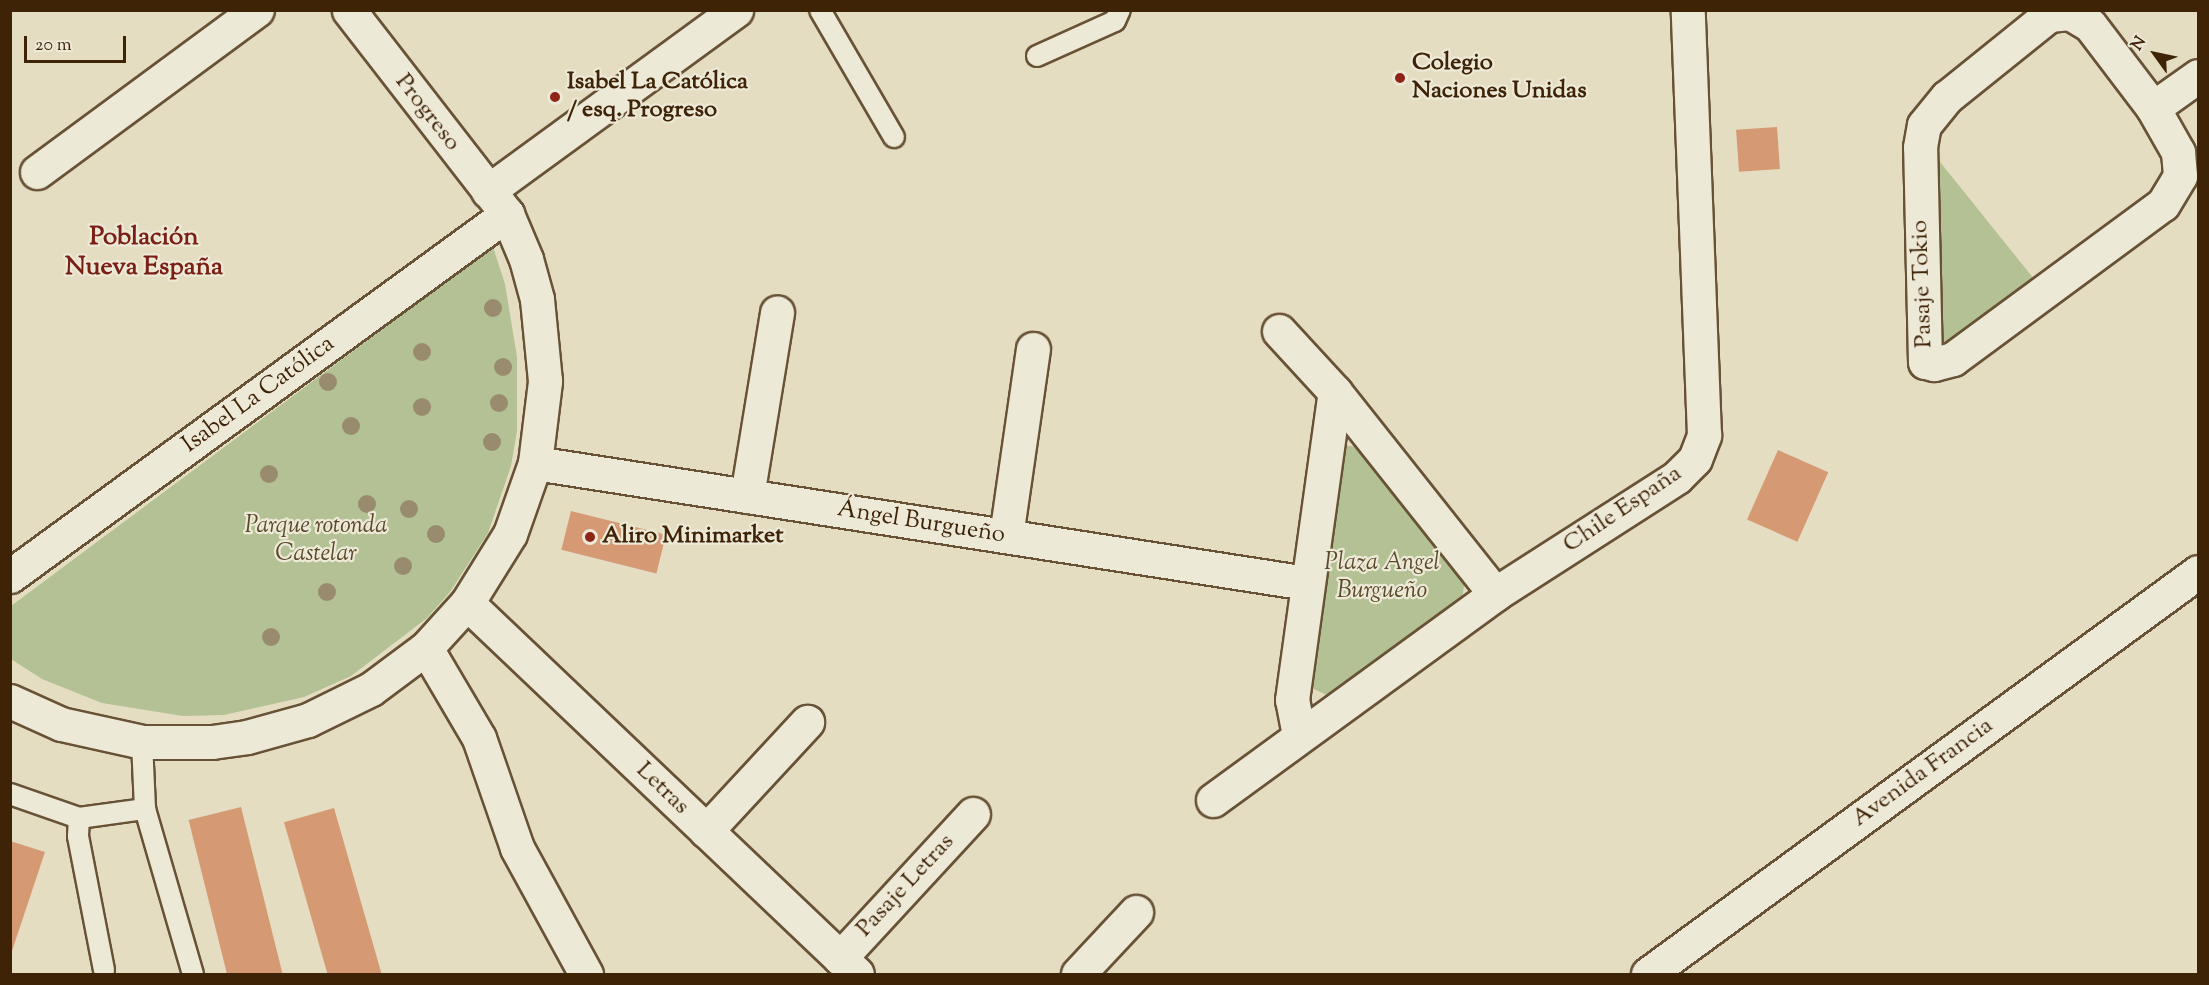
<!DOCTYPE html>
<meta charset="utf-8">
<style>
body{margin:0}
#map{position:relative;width:2209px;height:985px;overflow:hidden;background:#e4ddc2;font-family:"Sorts Mill Goudy",serif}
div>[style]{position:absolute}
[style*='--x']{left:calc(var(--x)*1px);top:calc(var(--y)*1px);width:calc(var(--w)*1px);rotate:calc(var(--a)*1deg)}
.green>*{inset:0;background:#b3c194}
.building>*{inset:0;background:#d59a74;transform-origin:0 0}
.roads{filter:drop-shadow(2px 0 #685235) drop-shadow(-2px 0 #685235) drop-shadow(0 2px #685235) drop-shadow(0 -2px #685235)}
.service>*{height:20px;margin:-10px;padding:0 10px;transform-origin:10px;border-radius:10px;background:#ede9d7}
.minor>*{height:33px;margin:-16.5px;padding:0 16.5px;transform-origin:16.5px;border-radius:16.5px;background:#ede9d7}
.trees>*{width:18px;height:18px;margin:-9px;border-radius:50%;background:#998c6e}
.dots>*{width:16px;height:16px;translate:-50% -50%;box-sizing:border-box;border:3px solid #ede9d7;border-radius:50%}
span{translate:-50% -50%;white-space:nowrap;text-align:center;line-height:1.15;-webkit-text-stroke:4.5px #ede9d7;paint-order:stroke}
.poi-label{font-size:24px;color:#3e2306;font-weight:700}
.left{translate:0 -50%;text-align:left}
.street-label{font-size:24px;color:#3e2306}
.park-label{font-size:24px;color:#5b4a2a;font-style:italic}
.neighbourhood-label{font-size:26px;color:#7a1f14;font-weight:700}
.frame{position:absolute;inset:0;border:12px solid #3e2306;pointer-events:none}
.north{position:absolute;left:2125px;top:24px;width:60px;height:60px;-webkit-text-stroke:4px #ede9d7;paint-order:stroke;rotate:303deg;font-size:16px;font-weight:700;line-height:24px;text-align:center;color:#3e2306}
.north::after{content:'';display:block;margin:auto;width:21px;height:27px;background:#3e2306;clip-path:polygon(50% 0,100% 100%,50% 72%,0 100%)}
.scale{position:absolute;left:24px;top:36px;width:102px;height:27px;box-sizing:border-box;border:3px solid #3e2306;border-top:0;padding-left:8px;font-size:18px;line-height:21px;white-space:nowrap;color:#3e2306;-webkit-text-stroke:4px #ede9d7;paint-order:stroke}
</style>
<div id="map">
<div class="green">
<div style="clip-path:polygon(1936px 157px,2034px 279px,1942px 344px)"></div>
<div style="clip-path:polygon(493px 247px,505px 284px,517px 357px,517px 431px,511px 466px,488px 533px,450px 592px,427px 618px,351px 676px,304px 697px,224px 715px,183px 716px,102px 703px,42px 679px,11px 659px,11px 606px)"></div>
<div style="clip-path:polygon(1335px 444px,1365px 448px,1465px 581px,1462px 598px,1331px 697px,1301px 683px)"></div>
</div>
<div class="building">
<div style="left:1777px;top:127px;width:42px;height:41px;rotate:86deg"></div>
<div style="left:1778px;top:450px;width:55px;height:76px;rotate:24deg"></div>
<div style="left:571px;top:511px;width:98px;height:40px;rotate:14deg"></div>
<div style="left:241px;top:807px;width:172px;height:54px;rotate:76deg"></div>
<div style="left:334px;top:808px;width:173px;height:52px;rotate:74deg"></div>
<div style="clip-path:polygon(10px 841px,45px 852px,11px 954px,10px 954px)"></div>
</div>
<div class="roads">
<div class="service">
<div style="--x:820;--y:10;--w:147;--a:59.8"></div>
<div style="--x:1037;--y:56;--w:85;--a:-24.2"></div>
<div style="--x:1115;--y:21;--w:12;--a:-66"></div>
<div style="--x:142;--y:742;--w:67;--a:87.4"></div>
<div style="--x:145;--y:809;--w:172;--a:73.8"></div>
<div style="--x:10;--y:794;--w:73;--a:19.2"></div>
<div style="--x:104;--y:970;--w:136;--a:-101"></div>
<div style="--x:78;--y:836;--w:18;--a:-87"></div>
<div style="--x:79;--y:818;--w:67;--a:-7.8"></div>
</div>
<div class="minor">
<div style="--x:2070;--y:13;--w:23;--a:31"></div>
<div style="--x:2090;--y:25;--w:104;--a:52.8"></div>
<div style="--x:2153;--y:108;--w:51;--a:60.4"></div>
<div style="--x:2178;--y:152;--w:24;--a:85"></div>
<div style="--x:2180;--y:176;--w:33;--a:121"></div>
<div style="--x:2163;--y:204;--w:261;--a:143.6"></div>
<div style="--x:1953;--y:359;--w:20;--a:165"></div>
<div style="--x:1934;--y:364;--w:9;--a:-167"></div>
<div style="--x:1925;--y:362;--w:215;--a:-91.3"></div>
<div style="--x:1920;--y:147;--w:22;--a:-80"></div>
<div style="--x:1924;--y:125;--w:36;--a:-51"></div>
<div style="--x:1947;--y:97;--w:131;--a:-38.8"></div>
<div style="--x:2049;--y:15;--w:21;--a:-5"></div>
<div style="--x:2153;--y:108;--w:55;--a:-35.4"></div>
<div style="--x:37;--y:172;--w:273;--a:-36.4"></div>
<div style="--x:488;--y:191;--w:307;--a:-36.1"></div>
<div style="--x:1279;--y:331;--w:83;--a:47.4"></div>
<div style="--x:1335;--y:392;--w:258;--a:51.6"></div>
<div style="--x:535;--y:463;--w:781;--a:8.84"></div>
<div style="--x:747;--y:496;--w:186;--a:-80.7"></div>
<div style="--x:1006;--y:536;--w:189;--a:-81.8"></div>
<div style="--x:10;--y:576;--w:615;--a:-36.07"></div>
<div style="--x:467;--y:603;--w:538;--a:43.57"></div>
<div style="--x:426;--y:648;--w:104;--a:59.5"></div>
<div style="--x:479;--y:738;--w:116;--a:70.9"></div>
<div style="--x:517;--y:848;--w:144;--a:61.3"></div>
<div style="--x:10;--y:701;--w:56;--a:24.3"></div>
<div style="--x:61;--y:724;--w:83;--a:12.5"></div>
<div style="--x:142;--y:742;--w:70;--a:0"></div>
<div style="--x:212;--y:742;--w:35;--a:-8"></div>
<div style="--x:247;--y:737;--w:63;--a:-15.6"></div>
<div style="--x:308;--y:720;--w:70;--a:-26.2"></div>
<div style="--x:371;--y:689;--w:69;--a:-36.7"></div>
<div style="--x:426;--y:648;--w:61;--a:-47.7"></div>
<div style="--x:467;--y:603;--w:81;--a:-58.1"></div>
<div style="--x:510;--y:534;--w:75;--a:-70.6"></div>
<div style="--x:535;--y:463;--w:83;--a:-83"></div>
<div style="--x:545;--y:381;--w:82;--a:-95.6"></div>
<div style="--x:537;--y:299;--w:41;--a:-105.4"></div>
<div style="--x:526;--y:259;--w:49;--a:-112.9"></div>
<div style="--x:507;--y:214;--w:258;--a:-127.8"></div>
<div style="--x:1299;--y:735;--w:36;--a:-101"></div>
<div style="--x:1292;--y:700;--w:311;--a:-82.1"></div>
<div style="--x:1213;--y:800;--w:349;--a:-36.1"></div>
<div style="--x:1495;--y:594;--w:216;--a:-32.7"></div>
<div style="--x:1677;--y:477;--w:25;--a:-45"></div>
<div style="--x:1695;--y:459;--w:26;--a:-69"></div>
<div style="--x:1704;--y:435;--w:425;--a:-92.2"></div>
<div style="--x:706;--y:831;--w:149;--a:-47.2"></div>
<div style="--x:840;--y:958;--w:196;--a:-47.3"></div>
<div style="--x:1078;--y:974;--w:85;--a:-46.9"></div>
<div style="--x:1648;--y:974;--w:681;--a:-36.16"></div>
</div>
</div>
<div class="trees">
<div style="left:493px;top:308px"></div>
<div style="left:422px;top:352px"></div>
<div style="left:503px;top:367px"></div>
<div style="left:328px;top:382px"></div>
<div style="left:499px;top:403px"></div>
<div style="left:422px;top:407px"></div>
<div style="left:351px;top:426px"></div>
<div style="left:492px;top:442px"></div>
<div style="left:269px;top:474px"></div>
<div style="left:367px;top:504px"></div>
<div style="left:409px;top:509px"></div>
<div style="left:436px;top:534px"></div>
<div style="left:403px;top:566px"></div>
<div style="left:327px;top:592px"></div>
<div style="left:271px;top:637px"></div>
</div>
<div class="dots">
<div style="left:1400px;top:78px;background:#8f2418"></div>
<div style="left:555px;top:97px;background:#8f2418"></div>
<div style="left:590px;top:537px;background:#8f2418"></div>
</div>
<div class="poi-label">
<span class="left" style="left:1412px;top:78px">Colegio<br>Naciones Unidas</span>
<span class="left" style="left:567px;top:97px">Isabel La Católica<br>/ esq. Progreso</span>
<span class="left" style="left:602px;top:537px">Aliro Minimarket</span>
</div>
<div class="street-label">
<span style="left:427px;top:113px;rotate:52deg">Progreso</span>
<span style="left:1923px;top:284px;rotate:-92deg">Pasaje Tokio</span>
<span style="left:259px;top:395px;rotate:-36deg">Isabel La Católica</span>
<span style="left:1623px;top:510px;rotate:-34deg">Chile España</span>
<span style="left:921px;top:523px;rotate:9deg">Ángel Burgueño</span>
<span style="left:1923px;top:773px;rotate:-36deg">Avenida Francia</span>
<span style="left:662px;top:789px;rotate:44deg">Letras</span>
<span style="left:906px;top:886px;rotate:-47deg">Pasaje Letras</span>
</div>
<div class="park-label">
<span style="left:316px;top:541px">Parque rotonda<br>Castelar</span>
<span style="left:1382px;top:578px">Plaza Angel<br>Burgueño</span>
</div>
<div class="neighbourhood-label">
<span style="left:144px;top:253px">Población<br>Nueva España</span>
</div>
<div class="frame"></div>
<div class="north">N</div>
<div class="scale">20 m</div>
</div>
